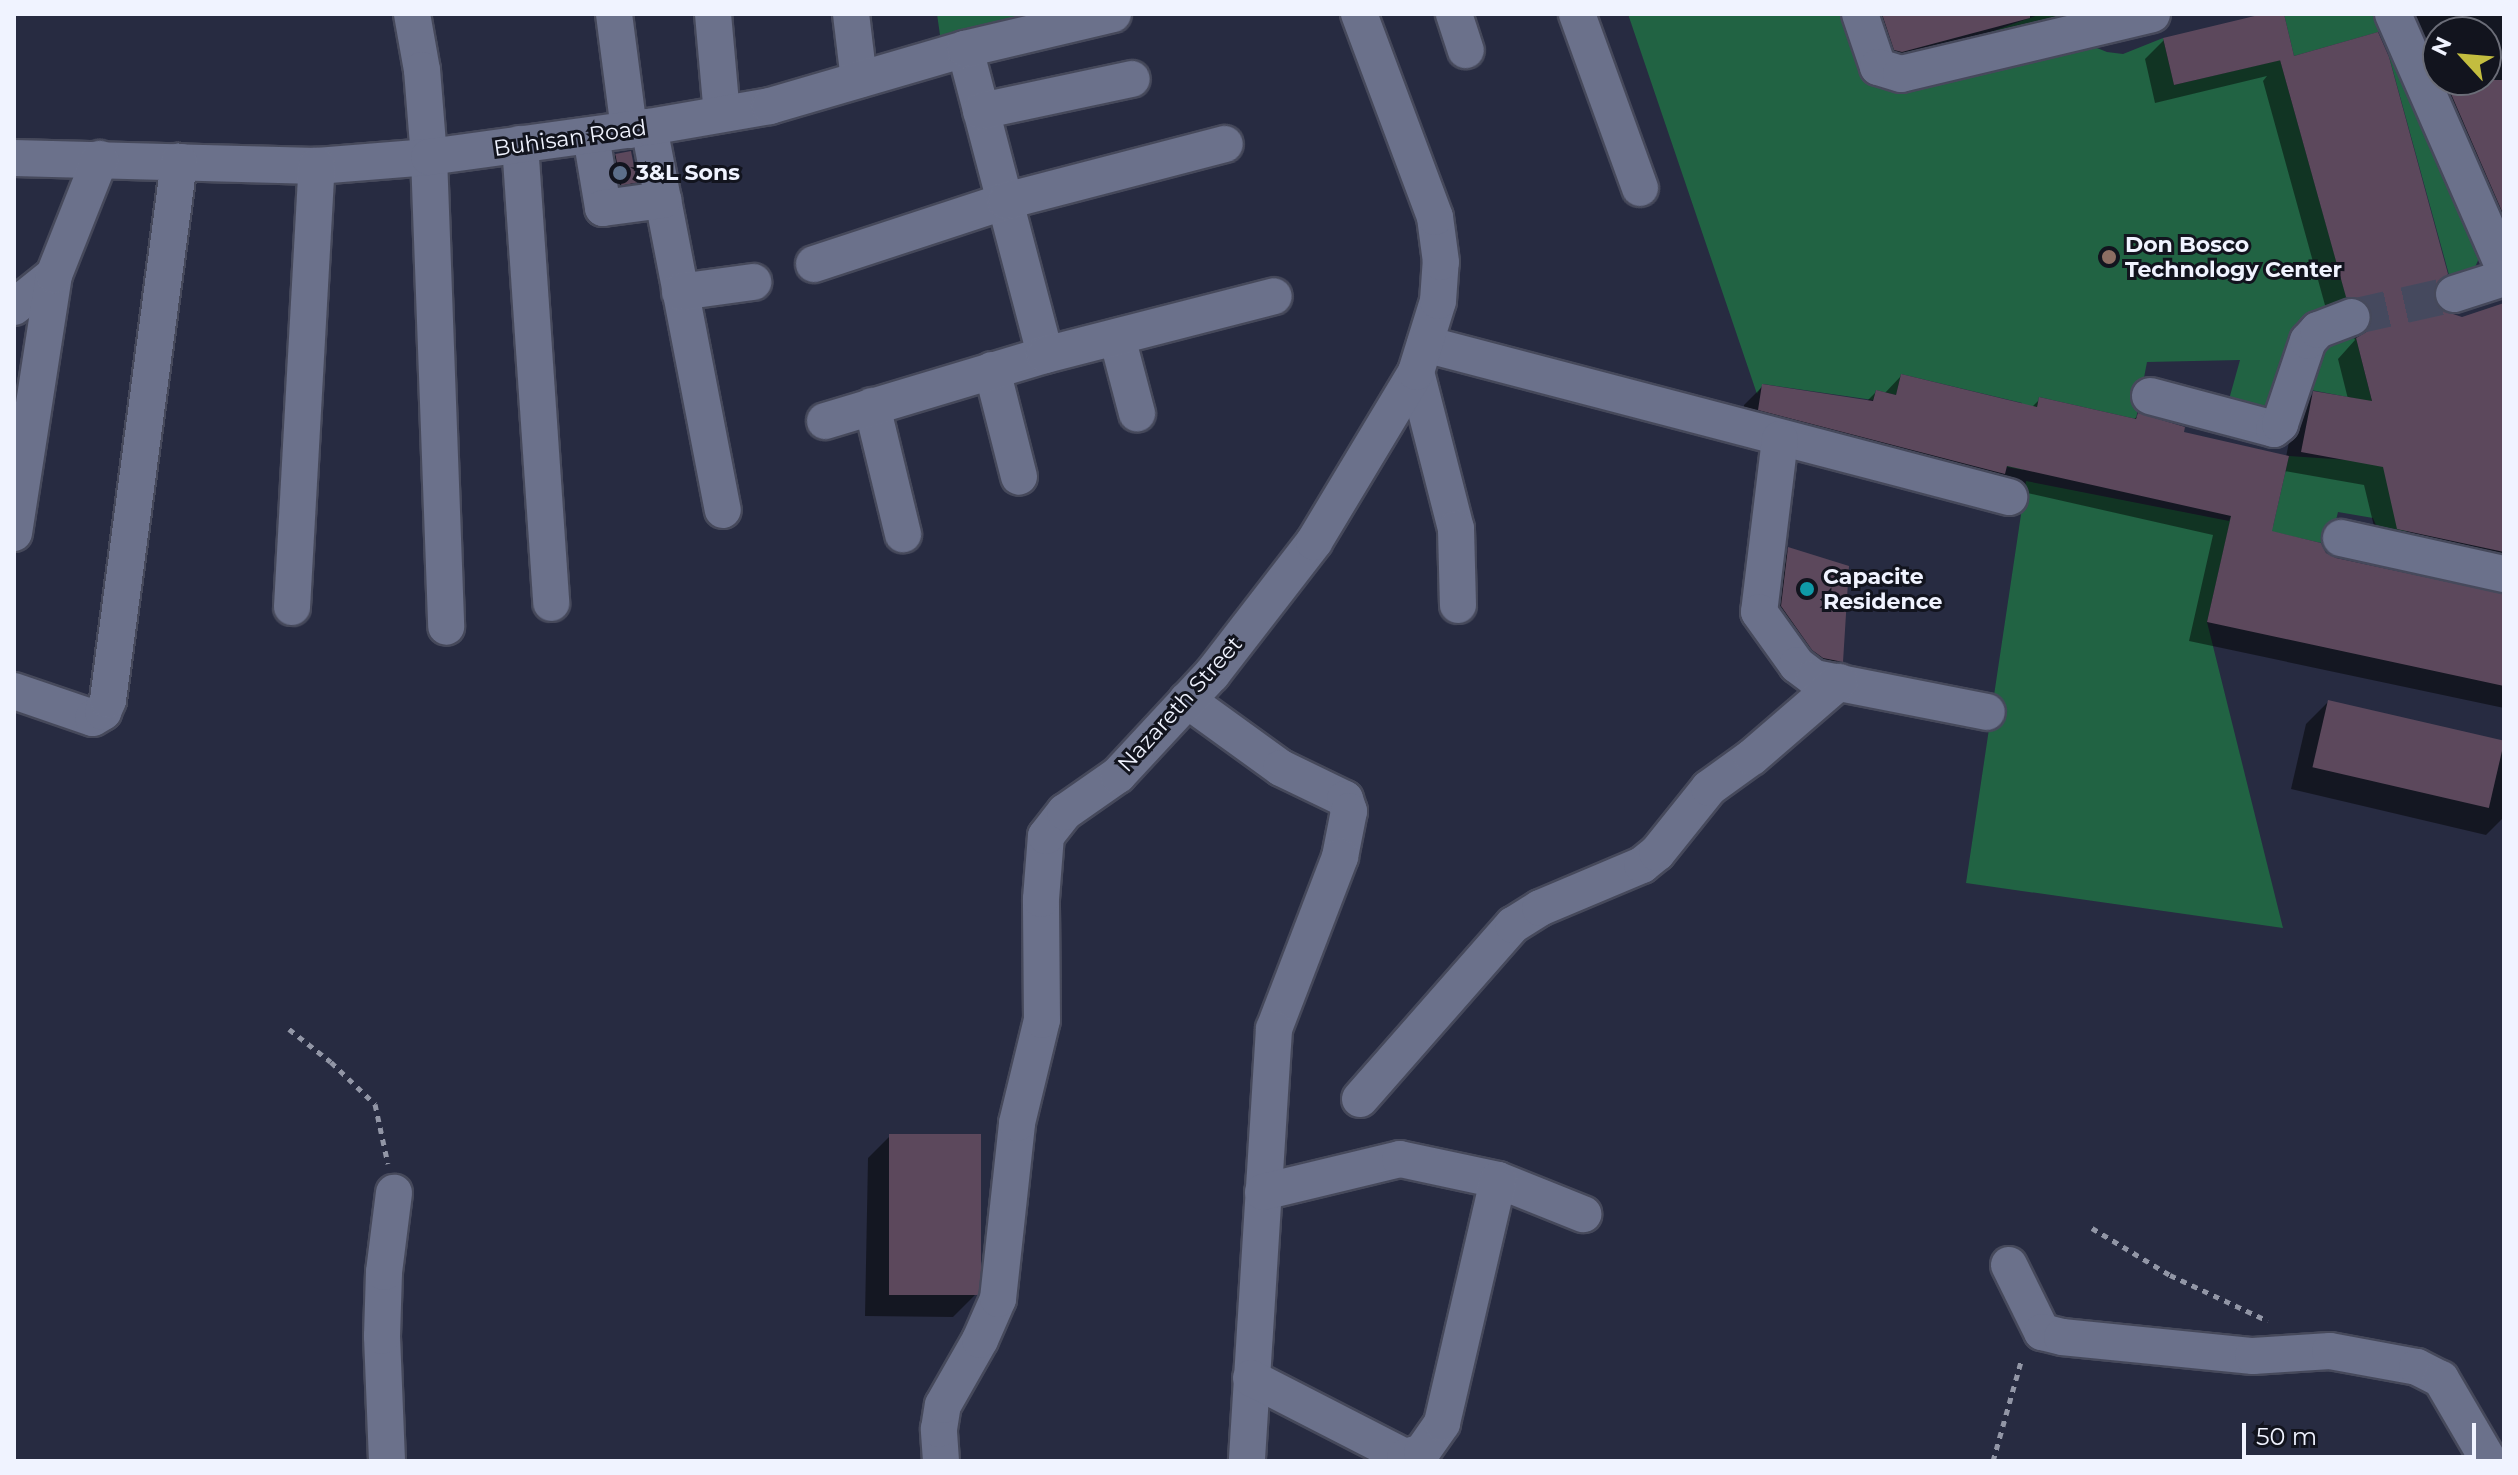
<!DOCTYPE html>
<style>
body{margin:0}
#map{position:relative;width:2518px;height:1475px;overflow:hidden;background:#272b41;font-family:Montserrat,sans-serif}
div>[style]{position:absolute}
[style*='--x']{left:calc(var(--x)*1px);top:calc(var(--y)*1px);width:calc(var(--w)*1px);rotate:calc(var(--a)*1deg)}
.green>*{inset:0;background:#216343}
.shadow>*{inset:0;background:#0007}
.building>*{inset:0;background:#5c485c;transform-origin:0 0}
.minor-tunnel>*{height:36px;margin-top:-18px;transform-origin:0;background:repeating-linear-gradient(90deg,#45495e 0 36px,transparent 0 54px)}
.path>*{height:5px;margin-top:-2.5px;transform-origin:0;background:repeating-linear-gradient(90deg,#9296a6 0 6px,transparent 0 12px)}
.roads{filter:drop-shadow(2px 0 #46495b) drop-shadow(-2px 0 #46495b) drop-shadow(0 2px #46495b) drop-shadow(0 -2px #46495b)}
.minor>*{height:36px;margin:-18px;padding:0 18px;transform-origin:18px;border-radius:18px;background:#6b718b}
.dots>*{width:22px;height:22px;translate:-50% -50%;box-sizing:border-box;border:4px solid #12141e;border-radius:50%}
span{translate:-50% -50%;white-space:nowrap;text-align:center;line-height:1.15;-webkit-text-stroke:6px #12141e;paint-order:stroke}
.street-label{font-size:22px;color:#f0f3ff}
.poi-label{font-size:22px;color:#f0f3ff;font-weight:700}
.left{translate:0 -50%;text-align:left}
.frame{position:absolute;inset:0;border:16px solid #f0f3ff;pointer-events:none}
.north{position:absolute;left:2422px;top:16px;width:80px;height:80px;box-sizing:border-box;background:#12141e;border:2px solid #6b6d78;border-radius:50%;rotate:296deg;font-size:22px;font-weight:700;line-height:32px;text-align:center;color:#f0f3ff}
.north::after{content:'';display:block;margin:auto;width:28px;height:36px;background:#c3bd3f;clip-path:polygon(50% 0,100% 100%,50% 72%,0 100%)}
.scale{position:absolute;left:2242px;top:1423px;width:234px;height:36px;box-sizing:border-box;border:4px solid #f0f3ff;border-top:0;padding-left:10px;font-size:24px;line-height:28px;white-space:nowrap;color:#f0f3ff;-webkit-text-stroke:6px #12141e;paint-order:stroke}
</style>
<div id="map">
<div class="green">
<div style="clip-path:polygon(937px 14px,1095px 14px,943px 56px)"></div>
<div style="clip-path:polygon(1628px 14px,1867px 14px,1886px 69px,2041px 14px,2078px 14px,2087px 44px,2107px 52px,2123px 54px,2163px 38px,2174px 85px,2280px 60px,2350px 310px,2277px 404px,2250px 407px,2228px 403px,2240px 360px,2147px 362px,2136px 419px,2039px 397px,2023px 470px,2007px 467px,2022px 403px,1901px 374px,1896px 395px,1876px 390px,1873px 400px,1763px 384px,1757px 394px)"></div>
<div style="clip-path:polygon(2284px 14px,2373px 14px,2395px 22px,2480px 256px,2472px 274px,2451px 282px,2382px 31px,2294px 56px)"></div>
<div style="clip-path:polygon(2356px 338px,2384px 449px,2472px 482px,2401px 536px,2378px 530px,2373px 518px,2338px 512px,2330px 545px,2230px 522px,2207px 622px,2283px 928px,1966px 883px,2026px 481px,2229px 521px,2231px 516px,2273px 526px,2289px 456px,2348px 460px,2358px 399px,2311px 390px,2319px 350px,2330px 340px)"></div>
</div>
<div class="shadow">
<div style="clip-path:polygon(1842px 14px,2126px 14px,1879px 73px,1852px 19px)"></div>
<div style="clip-path:polygon(2272px 14px,2282px 14px,2293px 59px,2433px 286px,2432px 302px,2445px 325px,2504px 305px,2504px 585px,2379px 547px,2364px 485px,2284px 471px,2270px 533px,2336px 560px,2504px 596px,2504px 708px,2189px 641px,2213px 535px,1741px 428px,1744px 405px,1763px 386px,1866px 402px,1876px 392px,1884px 394px,1901px 376px,2031px 408px,2040px 399px,2133px 420px,2139px 415px,2182px 434px,2286px 457px,2295px 412px,2314px 393px,2348px 399px,2338px 359px,2355px 340px,2347px 320px,2328px 316px,2263px 81px,2267px 76px,2155px 103px,2145px 59px,2164px 40px)"></div>
<div style="clip-path:polygon(evenodd,2388px 14px,2504px 14px,2504px 268px,2388px 14px,2438px 32px,2486px 32px,2486px 80px,2438px 80px,2438px 32px)"></div>
<div style="clip-path:polygon(616px 155px,634px 182px,630px 186px,616px 188px,611px 160px)"></div>
<div style="clip-path:polygon(1789px 549px,1841px 661px,1830px 672px,1771px 618px,1778px 560px)"></div>
<div style="clip-path:polygon(2328px 702px,2504px 744px,2504px 817px,2486px 835px,2291px 789px,2306px 724px)"></div>
<div style="clip-path:polygon(890px 1136px,975px 1295px,953px 1317px,865px 1316px,868px 1158px)"></div>
</div>
<div class="building">
<div style="clip-path:polygon(1882px 14px,2030px 14px,2030px 18px,1902px 52px,1894px 50px)"></div>
<div style="clip-path:polygon(2263px 14px,2284px 14px,2294px 56px,2378px 32px,2389px 57px,2448px 274px,2434px 289px,2434px 301px,2441px 310px,2462px 317px,2504px 303px,2504px 552px,2397px 529px,2383px 467px,2301px 452px,2313px 391px,2372px 401px,2356px 338px,2368px 331px,2373px 320px,2366px 301px,2346px 297px,2280px 60px,2290px 58px,2174px 85px,2163px 38px)"></div>
<div style="clip-path:polygon(2445px 80px,2504px 80px,2504px 216px)"></div>
<div style="left:631px;top:151px;width:32px;height:16px;rotate:79deg"></div>
<div style="clip-path:polygon(1901px 374px,2037px 407px,2039px 397px,2136px 419px,2138px 413px,2185px 427px,2184px 432px,2289px 456px,2272px 531px,2321px 543px,2326px 553px,2336px 558px,2504px 594px,2504px 686px,2207px 622px,2231px 516px,2007px 466px,2005px 474px,1758px 410px,1762px 384px,1873px 401px,1876px 390px,1896px 395px)"></div>
<div style="clip-path:polygon(1788px 547px,1849px 566px,1843px 662px,1823px 658px,1812px 650px,1781px 606px)"></div>
<div style="left:2328px;top:700px;width:181px;height:69px;rotate:13deg"></div>
<div style="left:889px;top:1134px;width:92px;height:161px"></div>
</div>
<div class="minor-tunnel">
<div style="--x:2352;--y:317;--w:105;--a:-12.7"></div>
</div>
<div class="path">
<div style="--x:289;--y:1029;--w:53;--a:38.2"></div>
<div style="--x:331;--y:1062;--w:61;--a:43.7"></div>
<div style="--x:375;--y:1104;--w:61;--a:77.8"></div>
<div style="--x:2092;--y:1228;--w:91;--a:31.1"></div>
<div style="--x:2170;--y:1275;--w:108;--a:25.1"></div>
<div style="--x:1993;--y:1461;--w:107;--a:-74.3"></div>
</div>
<div class="roads">
<div class="minor">
<div style="--x:412;--y:14;--w:57;--a:79.9"></div>
<div style="--x:422;--y:70;--w:87;--a:85.4"></div>
<div style="--x:429;--y:157;--w:470;--a:87.9"></div>
<div style="--x:614;--y:14;--w:117;--a:82.6"></div>
<div style="--x:713;--y:14;--w:100;--a:84.9"></div>
<div style="--x:851;--y:14;--w:66;--a:83.1"></div>
<div style="--x:1454;--y:14;--w:38;--a:72"></div>
<div style="--x:1577;--y:14;--w:185;--a:70.1"></div>
<div style="--x:1860;--y:14;--w:56;--a:71.2"></div>
<div style="--x:1878;--y:67;--w:24;--a:17"></div>
<div style="--x:1901;--y:74;--w:258;--a:-13.4"></div>
<div style="--x:2393;--y:14;--w:277;--a:66.4"></div>
<div style="--x:965;--y:49;--w:316;--a:75.3"></div>
<div style="--x:981;--y:111;--w:154;--a:-12"></div>
<div style="--x:649;--y:127;--w:390;--a:79.1"></div>
<div style="--x:591;--y:136;--w:73;--a:80.5"></div>
<div style="--x:603;--y:208;--w:61;--a:-7.6"></div>
<div style="--x:520;--y:144;--w:460;--a:86.1"></div>
<div style="--x:14;--y:158;--w:303;--a:1.5"></div>
<div style="--x:317;--y:166;--w:112;--a:-4.6"></div>
<div style="--x:429;--y:157;--w:222;--a:-7.8"></div>
<div style="--x:649;--y:127;--w:123;--a:-9.8"></div>
<div style="--x:770;--y:106;--w:203;--a:-16.3"></div>
<div style="--x:965;--y:49;--w:152;--a:-13.3"></div>
<div style="--x:814;--y:264;--w:202;--a:-18.2"></div>
<div style="--x:1006;--y:201;--w:226;--a:-14.6"></div>
<div style="--x:680;--y:292;--w:74;--a:-7.8"></div>
<div style="--x:2454;--y:294;--w:52;--a:-17.7"></div>
<div style="--x:14;--y:307;--w:51;--a:-38.7"></div>
<div style="--x:1117;--y:337;--w:79;--a:75.3"></div>
<div style="--x:1425;--y:344;--w:604;--a:14.68"></div>
<div style="--x:992;--y:370;--w:110;--a:75.8"></div>
<div style="--x:1416;--y:372;--w:162;--a:75.7"></div>
<div style="--x:1456;--y:529;--w:76;--a:88.5"></div>
<div style="--x:2150;--y:396;--w:128;--a:14.9"></div>
<div style="--x:2274;--y:429;--w:8;--a:-40"></div>
<div style="--x:2280;--y:424;--w:88;--a:-71.4"></div>
<div style="--x:2308;--y:341;--w:15;--a:-48"></div>
<div style="--x:2318;--y:330;--w:36;--a:-21"></div>
<div style="--x:872;--y:406;--w:132;--a:76.4"></div>
<div style="--x:825;--y:421;--w:230;--a:-16.7"></div>
<div style="--x:1045;--y:355;--w:236;--a:-14.4"></div>
<div style="--x:1780;--y:439;--w:174;--a:96.9"></div>
<div style="--x:1759;--y:612;--w:65;--a:54.4"></div>
<div style="--x:1797;--y:665;--w:21;--a:37"></div>
<div style="--x:1814;--y:678;--w:176;--a:11.1"></div>
<div style="--x:14;--y:533;--w:261;--a:-81.2"></div>
<div style="--x:54;--y:275;--w:125;--a:-68.4"></div>
<div style="--x:2341;--y:538;--w:167;--a:12.5"></div>
<div style="--x:292;--y:607;--w:442;--a:-86.8"></div>
<div style="--x:14;--y:691;--w:83;--a:18.9"></div>
<div style="--x:93;--y:718;--w:12;--a:-31"></div>
<div style="--x:103;--y:712;--w:13;--a:-67"></div>
<div style="--x:108;--y:700;--w:543;--a:-82.48"></div>
<div style="--x:1187;--y:700;--w:116;--a:35.9"></div>
<div style="--x:1281;--y:768;--w:71;--a:25.8"></div>
<div style="--x:1345;--y:799;--w:13;--a:72"></div>
<div style="--x:1349;--y:811;--w:47;--a:101.1"></div>
<div style="--x:1340;--y:857;--w:184;--a:111"></div>
<div style="--x:1274;--y:1029;--w:433;--a:93.6"></div>
<div style="--x:1360;--y:1099;--w:232;--a:-48.7"></div>
<div style="--x:1513;--y:925;--w:32;--a:-32"></div>
<div style="--x:1540;--y:908;--w:111;--a:-22.9"></div>
<div style="--x:1642;--y:865;--w:19;--a:-39"></div>
<div style="--x:1657;--y:853;--w:83;--a:-51.3"></div>
<div style="--x:1709;--y:788;--w:53;--a:-35.8"></div>
<div style="--x:1752;--y:757;--w:115;--a:-40.8"></div>
<div style="--x:1263;--y:1192;--w:141;--a:-13.5"></div>
<div style="--x:1400;--y:1159;--w:100;--a:12.1"></div>
<div style="--x:1498;--y:1180;--w:92;--a:21.8"></div>
<div style="--x:2009;--y:1265;--w:75;--a:63.8"></div>
<div style="--x:2042;--y:1332;--w:21;--a:14"></div>
<div style="--x:2062;--y:1337;--w:192;--a:5.7"></div>
<div style="--x:2253;--y:1356;--w:77;--a:-3.7"></div>
<div style="--x:2330;--y:1351;--w:88;--a:10.4"></div>
<div style="--x:2417;--y:1367;--w:27;--a:27"></div>
<div style="--x:2441;--y:1379;--w:95;--a:59.7"></div>
<div style="--x:1251;--y:1378;--w:173;--a:27.2"></div>
<div style="--x:1405;--y:1457;--w:18;--a:-16"></div>
<div style="--x:1422;--y:1452;--w:35;--a:-55"></div>
<div style="--x:1442;--y:1423;--w:249;--a:-77"></div>
<div style="--x:387;--y:1461;--w:125;--a:-92.3"></div>
<div style="--x:382;--y:1336;--w:64;--a:-88.2"></div>
<div style="--x:384;--y:1272;--w:80;--a:-82.8"></div>
<div style="--x:941;--y:1461;--w:32;--a:-94"></div>
<div style="--x:939;--y:1429;--w:24;--a:-81"></div>
<div style="--x:943;--y:1405;--w:75;--a:-60.4"></div>
<div style="--x:980;--y:1340;--w:45;--a:-66.3"></div>
<div style="--x:998;--y:1299;--w:177;--a:-83.8"></div>
<div style="--x:1017;--y:1123;--w:106;--a:-76.4"></div>
<div style="--x:1042;--y:1020;--w:121;--a:-90.5"></div>
<div style="--x:1041;--y:899;--w:63;--a:-85.5"></div>
<div style="--x:1046;--y:836;--w:31;--a:-52"></div>
<div style="--x:1065;--y:812;--w:65;--a:-34.9"></div>
<div style="--x:1118;--y:775;--w:138;--a:-47.1"></div>
<div style="--x:1212;--y:674;--w:167;--a:-52.3"></div>
<div style="--x:1314;--y:542;--w:198;--a:-59"></div>
<div style="--x:1416;--y:372;--w:74;--a:-72.8"></div>
<div style="--x:1438;--y:301;--w:39;--a:-86"></div>
<div style="--x:1441;--y:262;--w:45;--a:-97.6"></div>
<div style="--x:1435;--y:217;--w:217;--a:-110.5"></div>
</div>
</div>
<div class="dots">
<div style="left:620px;top:173px;background:#5c6f8a"></div>
<div style="left:2109px;top:257px;background:#8d6e63"></div>
<div style="left:1807px;top:589px;background:#0f9aa8"></div>
</div>
<div class="street-label">
<span style="left:570px;top:138px;rotate:-8deg">Buhisan Road</span>
<span style="left:1180px;top:704px;rotate:-48deg">Nazareth Street</span>
</div>
<div class="poi-label">
<span class="left" style="left:636px;top:173px">3&amp;L Sons</span>
<span class="left" style="left:2125px;top:257px">Don Bosco<br>Technology Center</span>
<span class="left" style="left:1823px;top:589px">Capacite<br>Residence</span>
</div>
<div class="frame"></div>
<div class="north">N</div>
<div class="scale">50 m</div>
</div>
